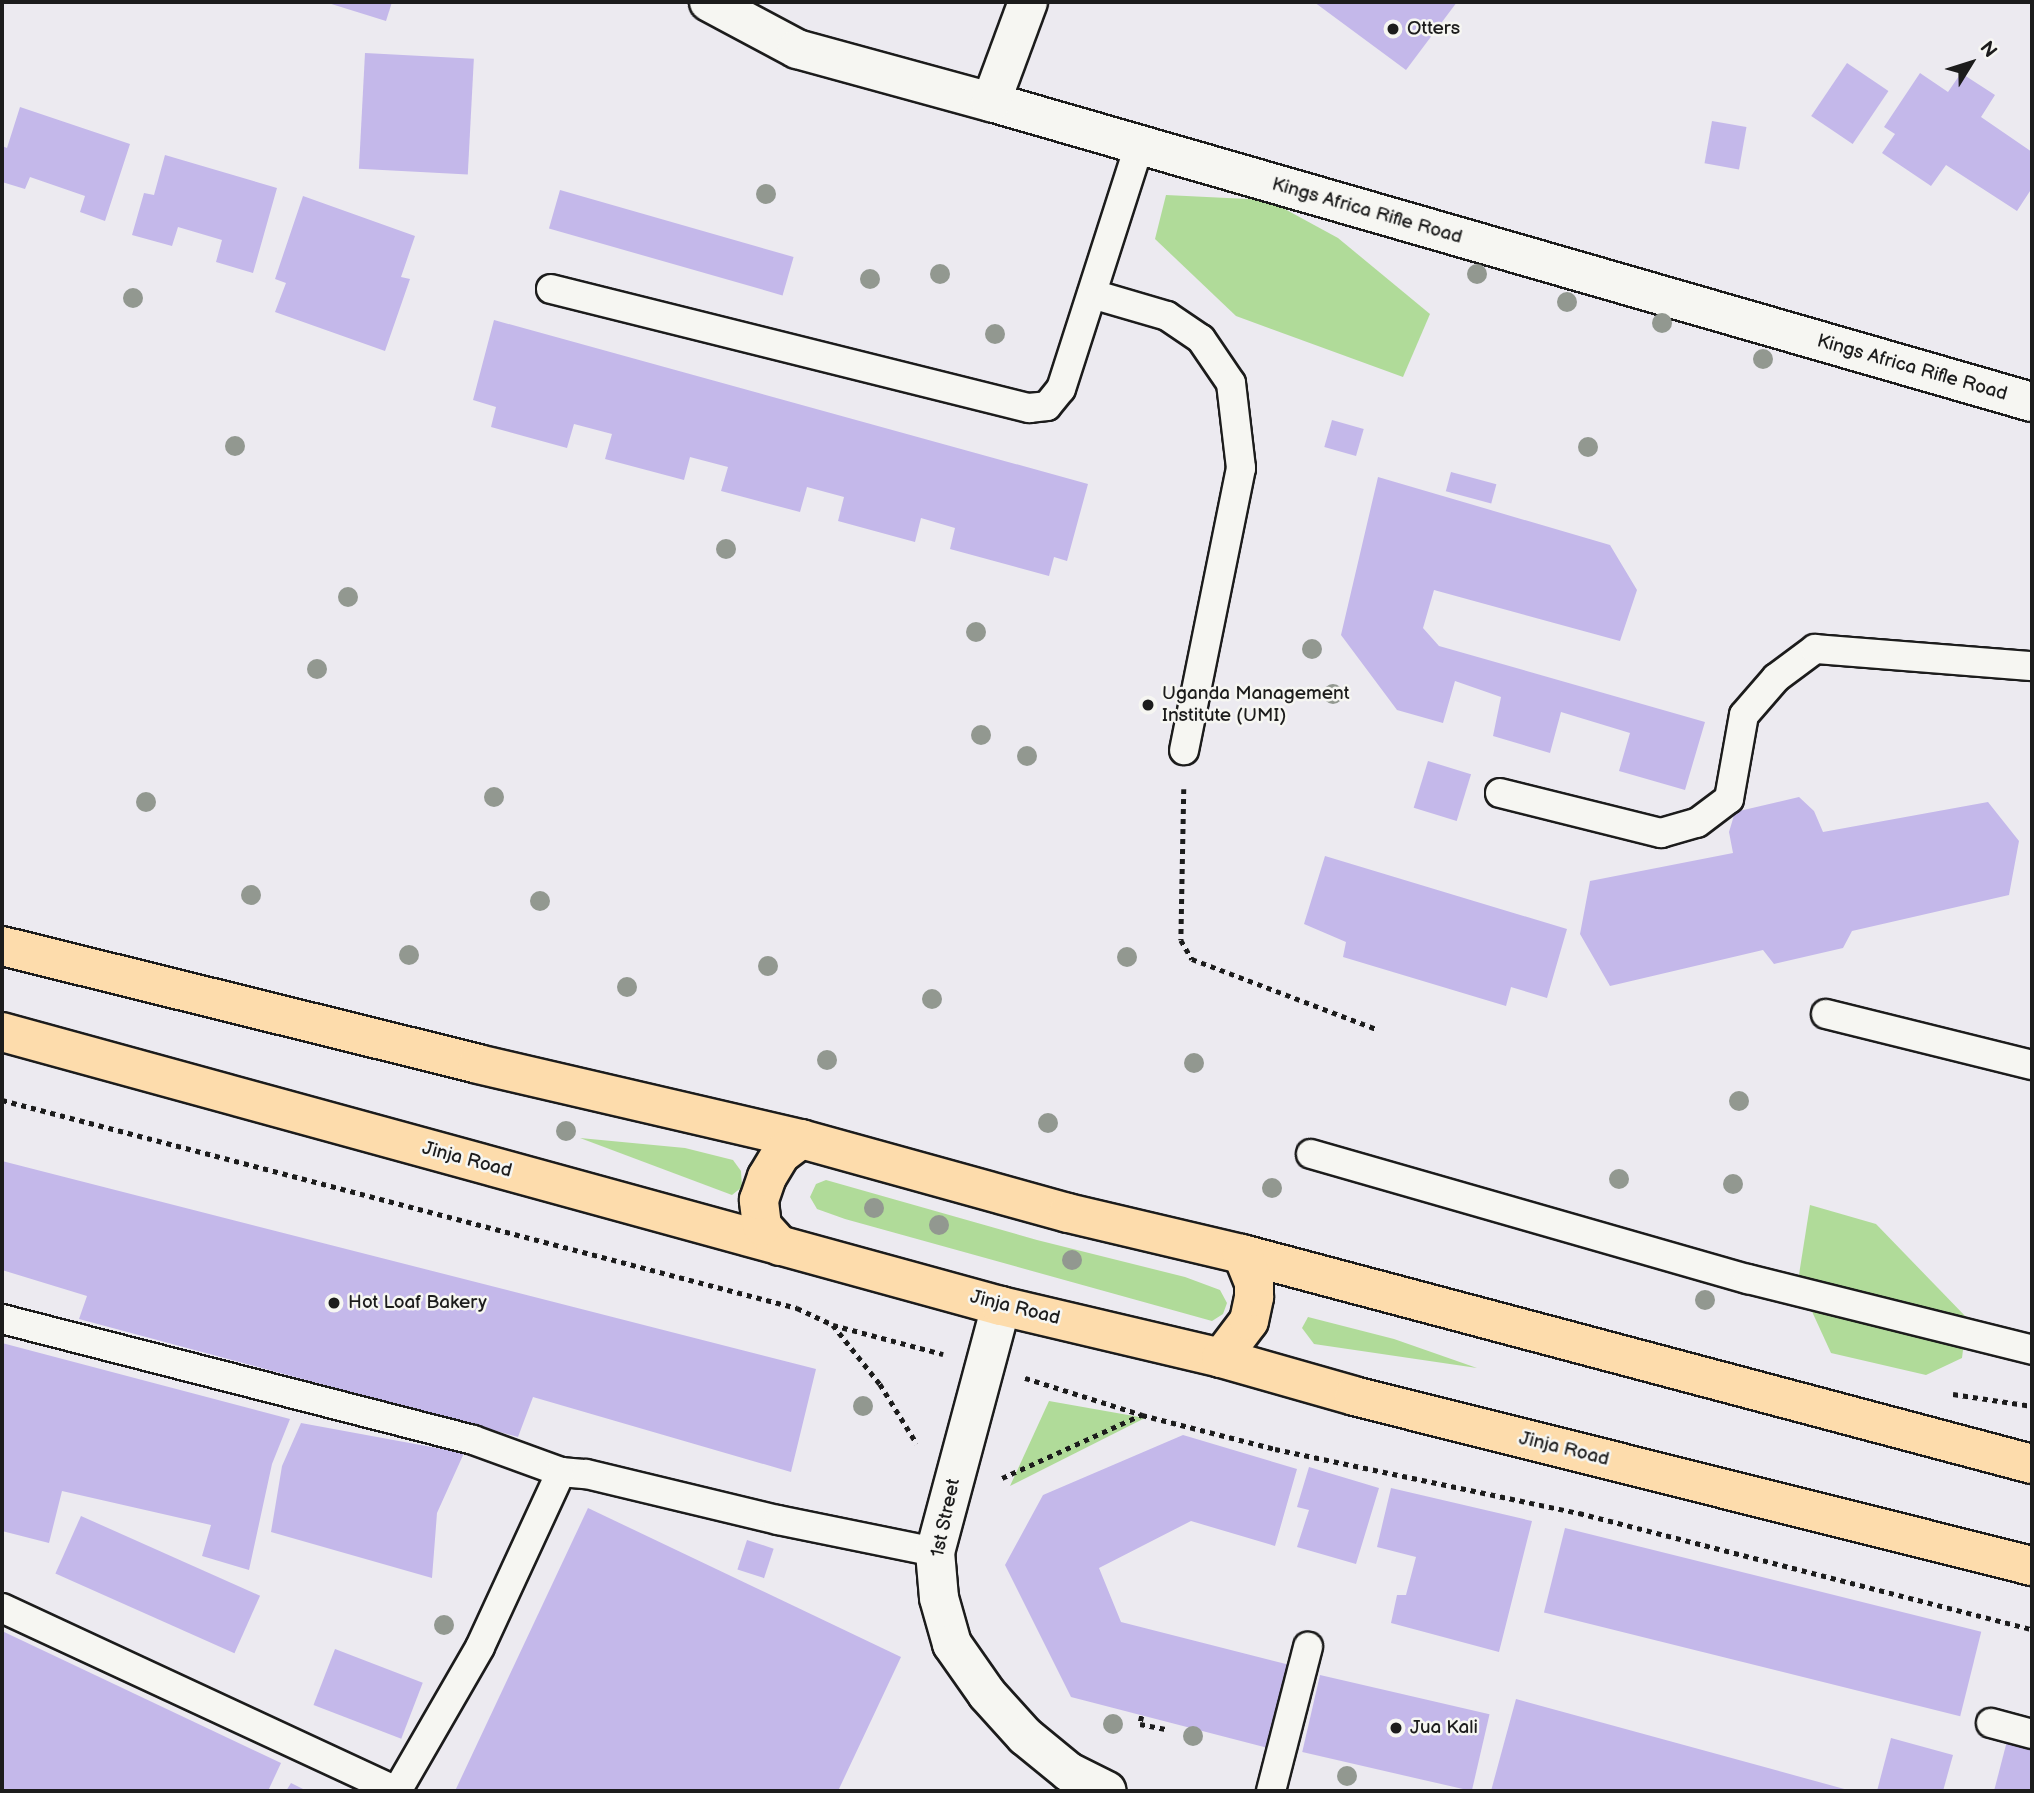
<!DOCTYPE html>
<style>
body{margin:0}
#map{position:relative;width:2034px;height:1793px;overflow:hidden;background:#eceaf0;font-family:"Balsamiq Sans",sans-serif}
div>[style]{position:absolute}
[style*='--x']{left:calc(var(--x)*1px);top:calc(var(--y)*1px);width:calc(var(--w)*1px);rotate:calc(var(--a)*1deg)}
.green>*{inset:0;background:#b0db99}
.building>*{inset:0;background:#c4b8ea;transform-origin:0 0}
.path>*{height:4.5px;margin-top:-2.25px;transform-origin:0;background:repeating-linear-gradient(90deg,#1c1c1c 0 5px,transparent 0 10px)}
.roads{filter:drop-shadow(2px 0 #1c1c1c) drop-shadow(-2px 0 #1c1c1c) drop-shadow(0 2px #1c1c1c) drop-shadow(0 -2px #1c1c1c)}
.lane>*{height:28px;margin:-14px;padding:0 14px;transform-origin:14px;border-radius:14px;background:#f6f6f2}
.street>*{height:38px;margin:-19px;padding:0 19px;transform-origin:19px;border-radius:19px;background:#f6f6f2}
.highway>*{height:38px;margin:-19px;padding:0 19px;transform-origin:19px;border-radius:19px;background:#fddcac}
.trees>*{width:20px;height:20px;margin:-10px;border-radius:50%;background:#929890}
.dots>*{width:19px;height:19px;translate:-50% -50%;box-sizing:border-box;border:4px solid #f6f6f2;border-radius:50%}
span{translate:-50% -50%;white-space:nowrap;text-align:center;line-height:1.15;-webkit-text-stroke:5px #f6f6f2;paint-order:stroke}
.poi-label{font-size:19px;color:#1c1c1c}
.left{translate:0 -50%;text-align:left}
.street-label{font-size:19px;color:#1c1c1c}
.frame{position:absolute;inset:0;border:4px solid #1c1c1c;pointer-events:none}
.north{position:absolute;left:1936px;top:28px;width:70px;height:70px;-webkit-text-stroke:5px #f6f6f2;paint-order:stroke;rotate:52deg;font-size:19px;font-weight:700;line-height:28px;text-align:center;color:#1c1c1c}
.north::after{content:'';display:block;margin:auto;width:24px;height:32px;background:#1c1c1c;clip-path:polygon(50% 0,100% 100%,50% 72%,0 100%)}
</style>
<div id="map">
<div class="green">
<div style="clip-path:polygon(1166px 195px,1268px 200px,1338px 238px,1430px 314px,1403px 377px,1236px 316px,1155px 239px)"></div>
<div style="clip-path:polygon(580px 1138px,685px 1148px,733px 1160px,741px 1171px,742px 1187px,732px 1195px)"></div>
<div style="clip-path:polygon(826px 1180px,1037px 1240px,1185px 1277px,1220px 1290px,1227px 1303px,1223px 1314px,1212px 1321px,845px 1219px,817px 1209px,810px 1197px,816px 1184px)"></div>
<div style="clip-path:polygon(1810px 1205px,1876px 1224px,1967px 1318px,1962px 1358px,1926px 1375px,1831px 1353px,1798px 1281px)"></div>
<div style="clip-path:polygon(1308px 1317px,1394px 1339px,1477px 1368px,1314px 1344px,1302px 1328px)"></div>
<div style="clip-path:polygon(1049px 1401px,1145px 1418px,1010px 1486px)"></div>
</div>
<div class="building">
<div style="clip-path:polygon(325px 2px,392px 2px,386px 21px)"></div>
<div style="clip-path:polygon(1314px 2px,1457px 2px,1406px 70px)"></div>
<div style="left:365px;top:53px;width:109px;height:116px;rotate:3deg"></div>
<div style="left:1847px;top:63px;width:50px;height:64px;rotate:34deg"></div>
<div style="clip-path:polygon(1920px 73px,1948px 92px,1961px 73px,1995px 95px,1981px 117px,2032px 152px,2032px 188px,2017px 211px,1946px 165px,1931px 186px,1882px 153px,1895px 134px,1884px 127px)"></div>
<div style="clip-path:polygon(20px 107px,130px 144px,105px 221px,80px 212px,85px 196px,30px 177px,25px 189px,2px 182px,2px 146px,7px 148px)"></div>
<div style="left:1712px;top:121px;width:35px;height:43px;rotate:10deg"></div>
<div style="clip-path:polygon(165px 155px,277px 188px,253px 273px,216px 262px,222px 240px,178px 227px,172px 246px,132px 235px,144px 193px,154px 195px)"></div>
<div style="left:560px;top:190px;width:243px;height:40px;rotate:16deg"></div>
<div style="clip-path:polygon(303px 196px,415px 236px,401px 277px,410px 279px,385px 351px,275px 312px,286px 283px,275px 279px)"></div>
<div style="clip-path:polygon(494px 320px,1088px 484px,1067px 561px,1054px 557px,1049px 576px,950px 549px,955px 528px,921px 518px,915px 542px,838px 521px,844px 497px,807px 487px,800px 512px,721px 491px,728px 467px,690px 457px,684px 480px,605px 459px,612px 434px,574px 424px,567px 448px,491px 427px,496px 407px,473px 400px)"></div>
<div style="left:1332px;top:420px;width:33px;height:28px;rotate:16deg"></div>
<div style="left:1451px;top:472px;width:47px;height:20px;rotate:15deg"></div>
<div style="clip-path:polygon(1378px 477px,1610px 545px,1637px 590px,1620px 641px,1434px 590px,1423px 628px,1439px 646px,1705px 722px,1685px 790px,1619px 771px,1630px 733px,1561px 712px,1550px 753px,1493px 736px,1501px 697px,1455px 681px,1443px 723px,1397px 710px,1341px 635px)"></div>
<div style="left:1428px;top:761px;width:45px;height:49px;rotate:17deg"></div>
<div style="clip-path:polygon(1799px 797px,1814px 811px,1823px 832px,1988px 802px,2019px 841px,2009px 895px,1852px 931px,1843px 948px,1774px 964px,1763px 950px,1610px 986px,1580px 934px,1590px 881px,1733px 853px,1729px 832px,1735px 812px)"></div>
<div style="clip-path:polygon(1325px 856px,1567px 929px,1547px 998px,1511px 987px,1506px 1006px,1343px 957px,1346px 942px,1304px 924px)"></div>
<div style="clip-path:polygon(2px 1161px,816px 1369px,791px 1472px,533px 1397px,518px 1437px,79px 1319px,87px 1296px,2px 1270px)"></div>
<div style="clip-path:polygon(2px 1343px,290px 1419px,272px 1464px,249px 1570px,202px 1556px,211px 1525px,62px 1491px,49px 1543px,2px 1531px)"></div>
<div style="clip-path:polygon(301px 1423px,464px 1453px,437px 1513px,432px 1578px,271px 1532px,282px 1466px)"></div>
<div style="clip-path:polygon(1183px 1435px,1297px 1469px,1275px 1546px,1191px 1521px,1099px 1568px,1121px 1622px,1290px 1665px,1268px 1748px,1071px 1697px,1005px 1565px,1043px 1495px)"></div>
<div style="clip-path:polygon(1309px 1467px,1379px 1488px,1356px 1564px,1297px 1547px,1309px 1510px,1297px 1507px)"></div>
<div style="clip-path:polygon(1391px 1488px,1532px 1521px,1499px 1652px,1391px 1623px,1397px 1595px,1406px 1595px,1416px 1557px,1377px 1547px)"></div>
<div style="clip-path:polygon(588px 1508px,901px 1657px,838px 1791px,455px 1791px)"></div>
<div style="left:81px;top:1516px;width:196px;height:63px;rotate:24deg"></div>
<div style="left:1565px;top:1528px;width:429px;height:87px;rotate:14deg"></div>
<div style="left:747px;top:1540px;width:28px;height:31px;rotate:18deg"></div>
<div style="clip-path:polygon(2px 1631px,281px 1763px,268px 1791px,2px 1791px)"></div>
<div style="left:335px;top:1649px;width:94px;height:60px;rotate:21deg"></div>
<div style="left:1320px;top:1675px;width:174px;height:79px;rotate:13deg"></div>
<div style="clip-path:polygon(1516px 1699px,1848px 1790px,1848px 1791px,1491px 1791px)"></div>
<div style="clip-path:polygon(1891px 1738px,1953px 1755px,1943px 1791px,1877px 1791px)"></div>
<div style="clip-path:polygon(2007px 1741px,2032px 1747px,2032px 1791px,1994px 1791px)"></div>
<div style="clip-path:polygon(291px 1783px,307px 1791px,286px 1791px)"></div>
</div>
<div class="path">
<div style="--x:1184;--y:789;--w:151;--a:91.1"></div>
<div style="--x:1181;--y:940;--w:22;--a:60"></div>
<div style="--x:1192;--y:959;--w:197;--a:20.8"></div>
<div style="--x:2;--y:1100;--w:822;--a:14.66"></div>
<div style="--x:797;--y:1308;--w:40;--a:25"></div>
<div style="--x:833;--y:1325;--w:114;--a:14.8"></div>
<div style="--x:833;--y:1325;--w:75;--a:51.5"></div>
<div style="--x:880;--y:1384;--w:70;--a:58.3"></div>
<div style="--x:1025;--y:1378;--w:123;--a:17.5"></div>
<div style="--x:1142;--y:1415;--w:137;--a:14.3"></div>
<div style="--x:1275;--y:1449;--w:311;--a:11.9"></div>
<div style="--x:1579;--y:1513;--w:468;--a:14.4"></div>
<div style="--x:1953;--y:1394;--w:80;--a:8.6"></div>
<div style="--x:1002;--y:1478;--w:153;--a:-24.4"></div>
<div style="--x:1142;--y:1716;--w:8;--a:104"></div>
<div style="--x:1140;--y:1724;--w:26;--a:11"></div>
</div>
<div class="roads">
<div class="lane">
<div style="--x:551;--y:289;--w:493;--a:14"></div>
<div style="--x:1029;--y:408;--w:18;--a:-6"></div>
<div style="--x:1047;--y:406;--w:22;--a:-51"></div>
<div style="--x:1061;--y:389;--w:255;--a:-72.2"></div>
<div style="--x:1092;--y:294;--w:78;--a:16.3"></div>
<div style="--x:1167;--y:316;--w:41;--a:34.1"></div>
<div style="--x:1201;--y:339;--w:53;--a:55.7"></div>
<div style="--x:1231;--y:383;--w:86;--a:83.3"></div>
<div style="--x:1241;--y:468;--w:288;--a:101.4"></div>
<div style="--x:1500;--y:793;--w:166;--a:14"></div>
<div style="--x:1661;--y:833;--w:37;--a:-16"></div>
<div style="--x:1697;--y:823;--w:40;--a:-37"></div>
<div style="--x:1729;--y:799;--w:85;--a:-79.9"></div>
<div style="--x:1744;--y:715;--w:49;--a:-49.1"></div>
<div style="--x:1776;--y:678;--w:49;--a:-36.6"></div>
<div style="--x:1815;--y:649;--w:218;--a:4.5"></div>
<div style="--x:1826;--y:1014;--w:212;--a:13.9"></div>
<div style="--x:1311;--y:1154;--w:455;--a:16"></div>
<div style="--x:1748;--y:1279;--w:293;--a:14"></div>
<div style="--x:2;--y:1319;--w:486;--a:14.4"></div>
<div style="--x:473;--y:1440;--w:94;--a:20"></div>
<div style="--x:2;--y:1608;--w:435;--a:24.9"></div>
<div style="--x:397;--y:1791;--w:166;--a:-60"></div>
<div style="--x:480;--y:1647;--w:193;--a:-65.2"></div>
<div style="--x:561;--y:1472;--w:25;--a:5"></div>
<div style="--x:586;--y:1474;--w:197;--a:13.5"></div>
<div style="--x:778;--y:1520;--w:160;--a:11.5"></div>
<div style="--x:1991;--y:1723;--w:42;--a:15"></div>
<div style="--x:1271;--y:1791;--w:149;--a:-75.6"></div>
</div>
<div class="street">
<div style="--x:709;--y:2;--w:100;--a:28.1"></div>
<div style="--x:797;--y:49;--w:201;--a:15.3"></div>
<div style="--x:991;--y:102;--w:1083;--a:16.08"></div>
<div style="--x:991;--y:102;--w:107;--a:-69.7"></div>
<div style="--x:1001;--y:1306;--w:255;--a:105"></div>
<div style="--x:935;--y:1552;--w:46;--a:85"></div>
<div style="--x:939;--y:1598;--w:48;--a:74.2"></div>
<div style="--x:952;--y:1644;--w:61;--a:55"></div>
<div style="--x:987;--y:1694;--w:57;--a:47.9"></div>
<div style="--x:1025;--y:1736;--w:57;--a:39.3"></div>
<div style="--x:1069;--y:1772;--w:42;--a:26.6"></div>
</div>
<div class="highway">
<div style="--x:2;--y:946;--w:490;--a:13.9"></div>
<div style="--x:478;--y:1064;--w:332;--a:13.1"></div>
<div style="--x:801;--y:1139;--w:277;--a:15.5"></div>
<div style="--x:1068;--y:1213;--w:179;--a:13.3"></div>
<div style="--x:1242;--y:1254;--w:817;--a:14.89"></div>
<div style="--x:2;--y:1032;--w:1036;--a:15.34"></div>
<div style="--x:1001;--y:1306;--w:226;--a:13.3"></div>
<div style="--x:1221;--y:1358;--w:138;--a:15.9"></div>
<div style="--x:1354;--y:1396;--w:699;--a:14.08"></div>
<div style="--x:780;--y:1246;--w:27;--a:-132"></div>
<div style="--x:762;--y:1226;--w:26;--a:-97"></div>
<div style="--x:759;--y:1200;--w:24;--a:-71"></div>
<div style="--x:767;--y:1177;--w:27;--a:-59"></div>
<div style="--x:781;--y:1154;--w:25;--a:-37"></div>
<div style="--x:1221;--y:1358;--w:46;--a:-52.9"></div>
<div style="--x:1249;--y:1321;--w:25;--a:-78"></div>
<div style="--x:1254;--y:1297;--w:14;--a:-90"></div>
<div style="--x:1254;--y:1283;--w:31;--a:-112"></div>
</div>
</div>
<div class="trees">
<div style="left:766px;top:194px"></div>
<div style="left:940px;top:274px"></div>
<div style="left:1477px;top:274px"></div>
<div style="left:870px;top:279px"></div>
<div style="left:133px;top:298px"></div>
<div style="left:1567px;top:302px"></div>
<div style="left:1662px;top:323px"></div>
<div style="left:995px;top:334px"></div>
<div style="left:1763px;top:359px"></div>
<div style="left:235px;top:446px"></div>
<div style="left:1588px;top:447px"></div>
<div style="left:726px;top:549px"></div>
<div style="left:348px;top:597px"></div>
<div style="left:976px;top:632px"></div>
<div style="left:1312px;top:649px"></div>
<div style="left:317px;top:669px"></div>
<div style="left:1333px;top:694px"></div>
<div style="left:981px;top:735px"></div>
<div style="left:1027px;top:756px"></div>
<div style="left:494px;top:797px"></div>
<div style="left:146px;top:802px"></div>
<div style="left:251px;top:895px"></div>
<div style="left:540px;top:901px"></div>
<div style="left:409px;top:955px"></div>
<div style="left:1127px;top:957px"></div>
<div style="left:768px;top:966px"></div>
<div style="left:627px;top:987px"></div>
<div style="left:932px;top:999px"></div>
<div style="left:827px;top:1060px"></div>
<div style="left:1194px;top:1063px"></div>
<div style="left:1739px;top:1101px"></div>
<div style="left:1048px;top:1123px"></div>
<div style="left:566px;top:1131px"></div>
<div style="left:1619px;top:1179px"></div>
<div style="left:1733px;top:1184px"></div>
<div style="left:1272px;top:1188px"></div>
<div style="left:874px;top:1208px"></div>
<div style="left:939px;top:1225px"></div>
<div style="left:1072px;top:1260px"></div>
<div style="left:1705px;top:1300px"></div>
<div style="left:863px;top:1406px"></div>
<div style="left:444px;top:1625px"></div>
<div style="left:1113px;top:1724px"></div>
<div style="left:1193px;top:1736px"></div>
<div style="left:1347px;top:1776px"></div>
</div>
<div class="dots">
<div style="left:1393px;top:29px;background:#1c1c1c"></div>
<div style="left:1148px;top:705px;background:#1c1c1c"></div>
<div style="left:334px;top:1303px;background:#1c1c1c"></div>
<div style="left:1396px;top:1728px;background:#1c1c1c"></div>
</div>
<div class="poi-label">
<span class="left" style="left:1407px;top:29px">Otters</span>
<span class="left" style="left:1162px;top:705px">Uganda Management<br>Institute (UMI)</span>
<span class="left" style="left:348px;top:1303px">Hot Loaf Bakery</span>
<span class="left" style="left:1410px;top:1728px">Jua Kali</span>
</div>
<div class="street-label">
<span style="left:1367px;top:211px;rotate:16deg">Kings Africa Rifle Road</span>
<span style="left:1912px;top:368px;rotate:16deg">Kings Africa Rifle Road</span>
<span style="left:467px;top:1160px;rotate:15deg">Jinja Road</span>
<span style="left:1015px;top:1308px;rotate:14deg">Jinja Road</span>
<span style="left:1564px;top:1449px;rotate:14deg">Jinja Road</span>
<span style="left:946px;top:1518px;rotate:-78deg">1st Street</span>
</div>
<div class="frame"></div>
<div class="north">N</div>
</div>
